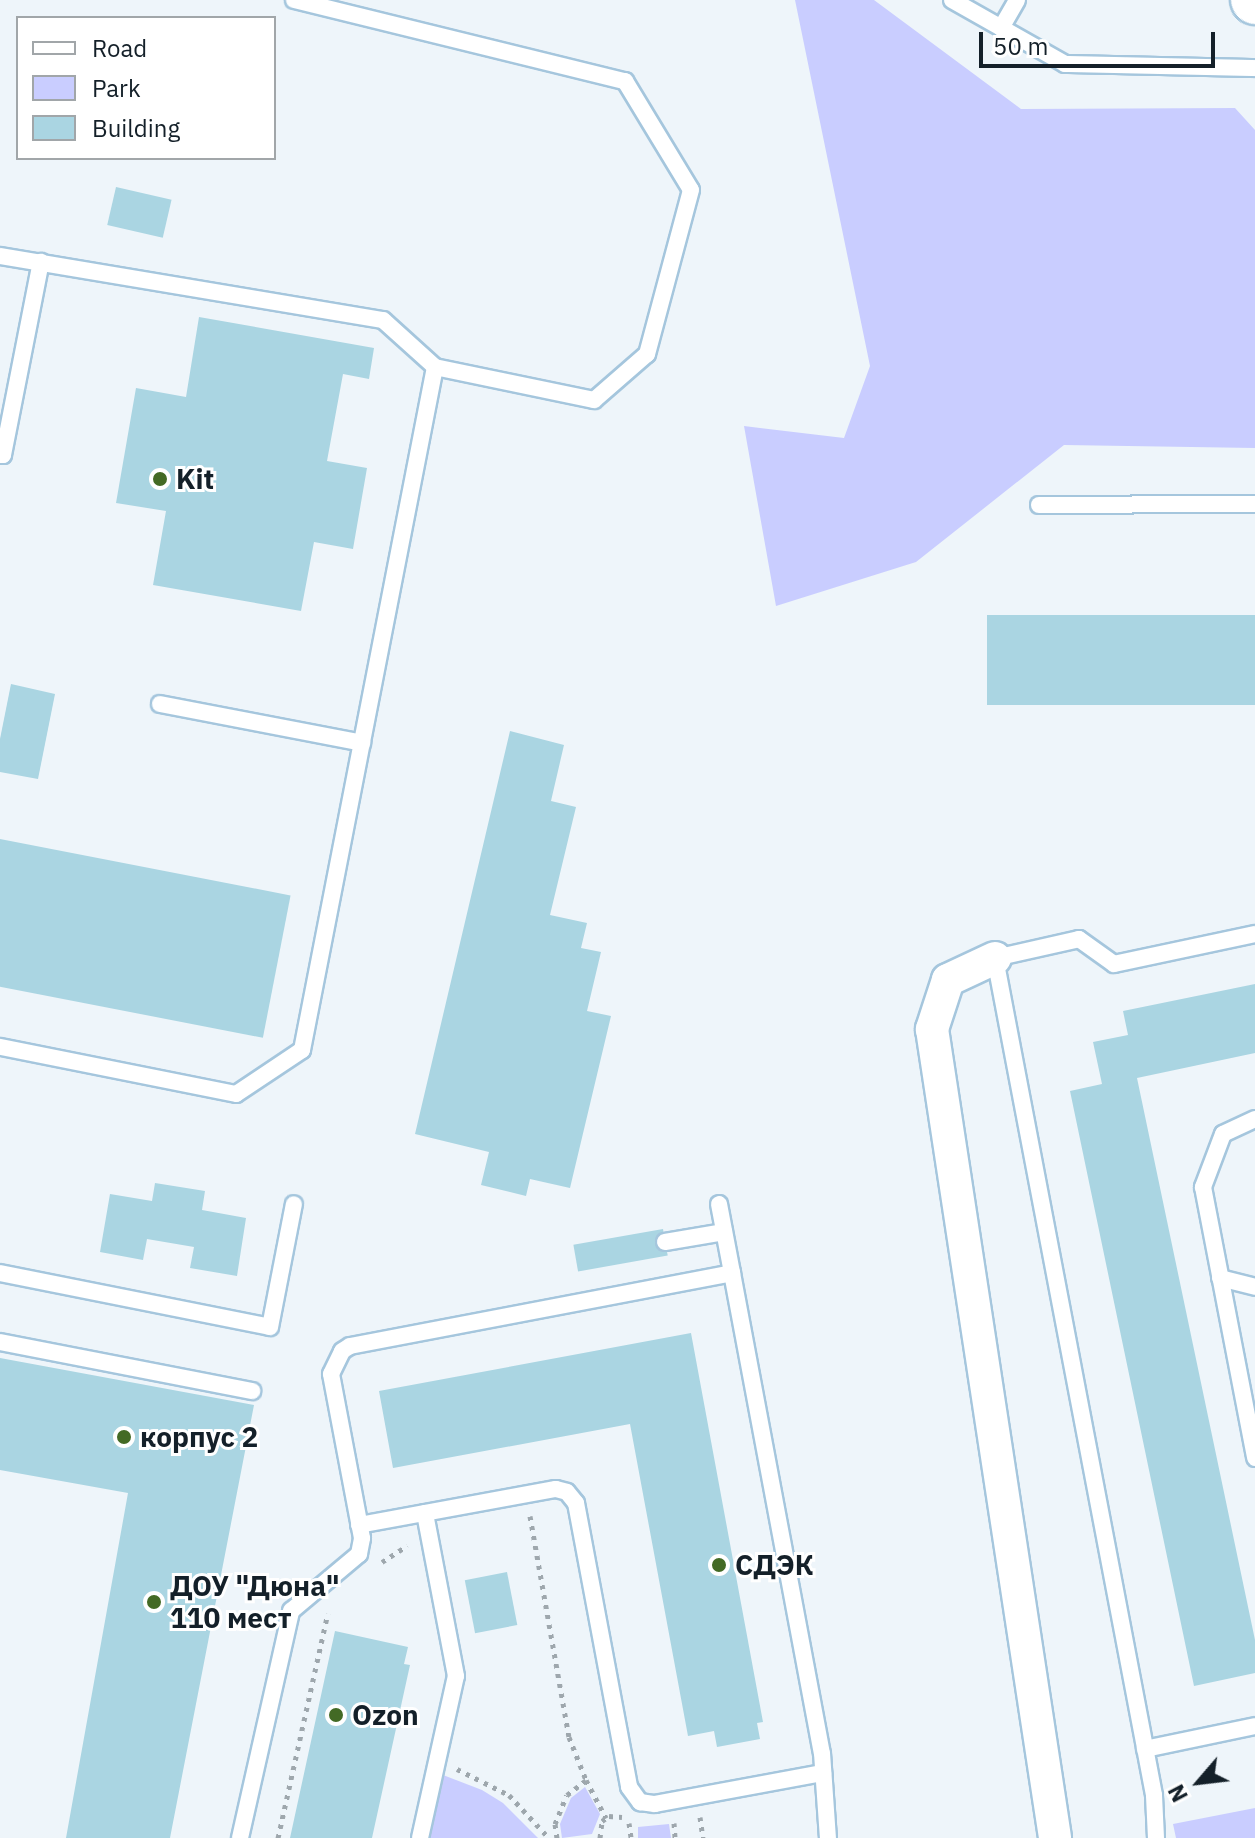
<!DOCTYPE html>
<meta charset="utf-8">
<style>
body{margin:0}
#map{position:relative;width:1255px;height:1838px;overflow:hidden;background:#eef5fa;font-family:"IBM Plex Sans",sans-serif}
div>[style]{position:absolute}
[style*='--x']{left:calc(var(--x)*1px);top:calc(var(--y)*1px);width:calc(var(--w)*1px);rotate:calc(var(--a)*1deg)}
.green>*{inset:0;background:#c9cdff}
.building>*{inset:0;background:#aad5e2;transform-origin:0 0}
.path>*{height:5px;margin-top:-2.5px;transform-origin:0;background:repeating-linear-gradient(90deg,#9ea7ad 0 4px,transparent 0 10px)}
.roads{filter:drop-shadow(2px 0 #a5c6dd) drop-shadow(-2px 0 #a5c6dd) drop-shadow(0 2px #a5c6dd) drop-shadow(0 -2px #a5c6dd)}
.lane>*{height:16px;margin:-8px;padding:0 8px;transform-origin:8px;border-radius:8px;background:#fff}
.street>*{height:32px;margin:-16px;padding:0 16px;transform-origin:16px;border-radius:16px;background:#fff}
.secondary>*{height:44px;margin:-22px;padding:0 22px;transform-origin:22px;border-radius:22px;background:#fff}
.dots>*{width:22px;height:22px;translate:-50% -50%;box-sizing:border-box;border:4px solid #fff;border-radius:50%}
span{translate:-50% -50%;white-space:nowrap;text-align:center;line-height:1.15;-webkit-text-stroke:6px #fff;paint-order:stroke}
.poi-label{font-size:28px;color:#142029;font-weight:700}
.left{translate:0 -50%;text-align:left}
.legend{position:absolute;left:16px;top:16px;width:260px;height:144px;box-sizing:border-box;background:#fff;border:2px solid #a1a6a9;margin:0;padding:10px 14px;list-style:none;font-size:24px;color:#142029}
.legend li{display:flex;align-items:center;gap:16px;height:40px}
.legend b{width:40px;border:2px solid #a1a6a9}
.north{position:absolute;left:1159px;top:1742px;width:80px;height:80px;-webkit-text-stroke:6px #fff;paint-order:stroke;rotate:242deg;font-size:22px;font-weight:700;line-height:32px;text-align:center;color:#142029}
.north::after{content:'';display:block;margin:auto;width:28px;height:36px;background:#142029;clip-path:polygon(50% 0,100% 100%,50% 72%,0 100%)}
.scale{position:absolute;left:979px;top:32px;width:236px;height:36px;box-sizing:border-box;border:4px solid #142029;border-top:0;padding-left:10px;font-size:24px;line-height:28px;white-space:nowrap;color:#142029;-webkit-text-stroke:6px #fff;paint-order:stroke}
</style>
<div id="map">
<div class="green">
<div style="clip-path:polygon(795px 0,874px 0,1021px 109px,1235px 108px,1255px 130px,1255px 448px,1064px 445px,916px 562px,776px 606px,744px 426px,844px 438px,870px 366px)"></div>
<div style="clip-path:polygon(443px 1775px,482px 1790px,503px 1803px,538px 1838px,430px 1838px)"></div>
<div style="clip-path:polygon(585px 1787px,600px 1814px,592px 1834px,562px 1838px,560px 1824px,571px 1798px)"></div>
<div style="clip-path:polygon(1255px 1808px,1255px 1838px,1176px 1838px,1173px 1824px)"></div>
<div style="clip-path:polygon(669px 1824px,671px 1838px,638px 1838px,638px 1827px)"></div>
</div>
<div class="building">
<div style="left:116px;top:187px;width:57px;height:39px;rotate:13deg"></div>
<div style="clip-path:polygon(199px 317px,374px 348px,369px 379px,343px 374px,327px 461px,367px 468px,353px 549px,314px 542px,301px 611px,153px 585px,166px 511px,116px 503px,136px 388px,186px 397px)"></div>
<div style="left:1255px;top:615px;width:90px;height:268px;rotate:90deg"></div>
<div style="clip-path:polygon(11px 684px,55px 694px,38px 779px,0 772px,0 739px)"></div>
<div style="clip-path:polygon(510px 731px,564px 745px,551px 801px,576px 807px,550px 915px,587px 923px,581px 948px,601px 952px,587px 1011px,611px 1016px,570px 1188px,530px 1179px,526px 1196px,481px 1185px,489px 1152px,415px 1134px)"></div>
<div style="left:0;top:839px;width:296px;height:145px;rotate:11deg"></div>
<div style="clip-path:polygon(1255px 984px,1255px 1053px,1137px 1078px,1255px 1640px,1255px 1673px,1194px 1686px,1070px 1091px,1102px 1084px,1093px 1042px,1128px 1035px,1123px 1011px)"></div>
<div style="clip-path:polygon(155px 1183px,205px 1191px,202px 1210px,246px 1218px,237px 1276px,190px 1268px,194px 1247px,147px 1239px,143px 1260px,100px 1252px,110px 1194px,152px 1201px)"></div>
<div style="left:663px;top:1229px;width:27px;height:91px;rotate:80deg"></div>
<div style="clip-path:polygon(691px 1333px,763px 1722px,757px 1723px,760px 1739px,717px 1747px,714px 1731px,688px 1736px,630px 1424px,393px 1468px,379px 1391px)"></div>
<div style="clip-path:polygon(0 1358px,254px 1405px,170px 1838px,66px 1838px,128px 1493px,0 1470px)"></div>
<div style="left:507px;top:1572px;width:54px;height:43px;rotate:79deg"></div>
<div style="clip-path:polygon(335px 1631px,408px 1647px,404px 1664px,410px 1665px,372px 1838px,290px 1838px)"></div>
</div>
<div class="path">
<div style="--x:530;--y:1516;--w:224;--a:80"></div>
<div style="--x:569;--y:1737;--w:46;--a:68.4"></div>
<div style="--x:382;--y:1562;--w:30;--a:-33"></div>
<div style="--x:457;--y:1769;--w:58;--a:26.6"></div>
<div style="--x:509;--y:1795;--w:59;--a:47.1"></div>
<div style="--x:700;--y:1817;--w:21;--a:82"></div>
<div style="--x:629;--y:1823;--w:15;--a:82"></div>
<div style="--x:674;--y:1823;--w:15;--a:86"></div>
<div style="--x:278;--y:1838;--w:230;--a:-77.5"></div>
<div style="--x:557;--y:1838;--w:14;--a:-98"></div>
<div style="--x:555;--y:1824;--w:31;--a:-68"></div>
<div style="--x:567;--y:1795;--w:24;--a:-38"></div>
<div style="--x:586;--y:1780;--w:43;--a:62.2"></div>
<div style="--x:600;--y:1838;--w:17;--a:-83"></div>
<div style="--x:602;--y:1821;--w:9;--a:-36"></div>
<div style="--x:609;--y:1816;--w:13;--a:4"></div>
</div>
<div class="roads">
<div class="lane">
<div style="--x:294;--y:0;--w:341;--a:13.8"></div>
<div style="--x:625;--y:81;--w:127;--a:58.8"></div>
<div style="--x:691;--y:190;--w:170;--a:105"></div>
<div style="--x:647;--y:354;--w:70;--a:139"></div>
<div style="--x:594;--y:400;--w:162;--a:-168.3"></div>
<div style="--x:952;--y:0;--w:130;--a:29.5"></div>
<div style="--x:1065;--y:64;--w:190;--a:1.2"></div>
<div style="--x:1001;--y:28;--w:32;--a:-60"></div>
<div style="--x:0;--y:256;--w:388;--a:9.5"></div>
<div style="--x:383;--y:320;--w:70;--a:42.1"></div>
<div style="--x:435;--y:367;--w:696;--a:101.02"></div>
<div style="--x:302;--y:1050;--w:79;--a:146.3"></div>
<div style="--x:236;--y:1094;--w:241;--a:-168.7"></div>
<div style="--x:0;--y:455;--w:3;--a:0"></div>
<div style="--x:3;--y:455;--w:197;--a:-78.9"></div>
<div style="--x:1039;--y:505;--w:216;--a:-0.3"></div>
<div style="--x:160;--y:704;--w:206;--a:10.9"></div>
<div style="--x:1255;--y:1119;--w:35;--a:155"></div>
<div style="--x:1223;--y:1134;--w:57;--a:110.7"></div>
<div style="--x:1203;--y:1187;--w:276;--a:79.1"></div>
<div style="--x:719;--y:1204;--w:70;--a:79.3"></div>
<div style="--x:665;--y:1242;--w:60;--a:-9.6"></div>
<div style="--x:0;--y:1273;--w:275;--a:11.3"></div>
<div style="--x:270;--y:1327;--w:125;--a:-79"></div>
<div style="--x:1220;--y:1278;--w:36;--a:14"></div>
<div style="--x:0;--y:1342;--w:257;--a:11"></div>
<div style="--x:359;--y:1525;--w:200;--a:-10.4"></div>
<div style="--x:556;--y:1489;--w:11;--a:15"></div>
<div style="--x:567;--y:1492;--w:14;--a:51"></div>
<div style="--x:576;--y:1503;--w:289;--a:79.4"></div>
<div style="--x:629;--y:1787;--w:19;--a:54"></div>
<div style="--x:640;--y:1802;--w:15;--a:8"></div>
<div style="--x:655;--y:1804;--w:171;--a:-10.5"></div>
<div style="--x:1145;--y:1749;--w:112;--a:-11.8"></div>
<div style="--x:240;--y:1838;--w:233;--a:-77.3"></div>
<div style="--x:291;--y:1611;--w:89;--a:-40"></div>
<div style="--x:359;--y:1554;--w:16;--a:-79"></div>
<div style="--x:362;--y:1538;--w:167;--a:-100.7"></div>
<div style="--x:331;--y:1374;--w:25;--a:-64"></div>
<div style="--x:342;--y:1351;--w:9;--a:-32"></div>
<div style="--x:350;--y:1346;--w:389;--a:-10.8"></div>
<div style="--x:732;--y:1273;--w:488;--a:79.4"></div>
<div style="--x:822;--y:1753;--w:85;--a:86"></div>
<div style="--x:420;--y:1838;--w:166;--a:-77.5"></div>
<div style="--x:456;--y:1676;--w:166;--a:-100.8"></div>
<div style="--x:1156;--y:1838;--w:43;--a:-92.7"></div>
<div style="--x:1154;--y:1795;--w:852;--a:-100.76"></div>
<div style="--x:995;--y:958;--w:86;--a:-12.7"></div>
<div style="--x:1079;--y:939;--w:43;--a:35.5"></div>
<div style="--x:1114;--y:964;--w:144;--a:-12"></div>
</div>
<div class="street">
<div style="--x:995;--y:958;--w:52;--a:154.9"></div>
<div style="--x:948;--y:980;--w:52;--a:108.1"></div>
<div style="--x:932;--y:1029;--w:818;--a:81.35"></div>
</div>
<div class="secondary">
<div style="--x:1253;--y:0;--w:3;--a:45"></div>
</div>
</div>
<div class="dots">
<div style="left:160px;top:479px;background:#436a25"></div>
<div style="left:124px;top:1437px;background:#436a25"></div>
<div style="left:719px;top:1565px;background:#436a25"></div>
<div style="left:154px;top:1602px;background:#436a25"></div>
<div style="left:336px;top:1715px;background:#436a25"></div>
</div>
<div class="poi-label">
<span class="left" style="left:176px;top:479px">Kit</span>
<span class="left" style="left:140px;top:1437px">корпус 2</span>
<span class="left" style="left:735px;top:1565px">СДЭК</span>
<span class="left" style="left:170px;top:1602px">ДОУ "Дюна"<br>110 мест</span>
<span class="left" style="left:352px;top:1715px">Ozon</span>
</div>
<ul class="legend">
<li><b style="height:10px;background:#fff"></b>Road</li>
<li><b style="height:22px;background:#c9cdff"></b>Park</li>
<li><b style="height:22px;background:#aad5e2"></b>Building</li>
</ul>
<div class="north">N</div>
<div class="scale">50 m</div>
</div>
